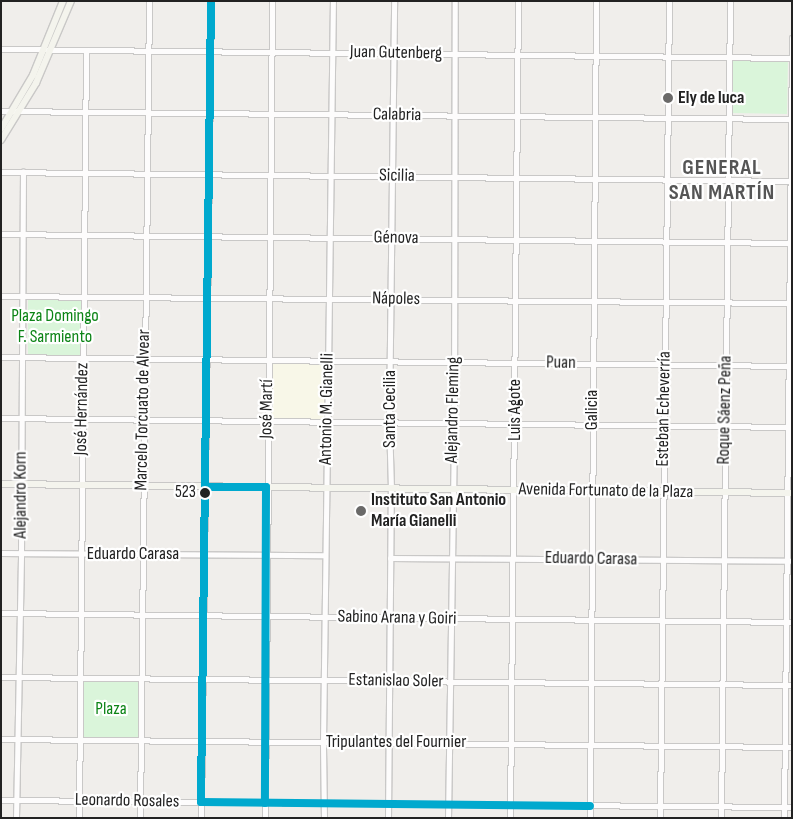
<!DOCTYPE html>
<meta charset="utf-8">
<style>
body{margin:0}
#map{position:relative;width:793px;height:819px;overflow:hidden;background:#f0eeeb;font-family:"Sofia Sans Condensed",sans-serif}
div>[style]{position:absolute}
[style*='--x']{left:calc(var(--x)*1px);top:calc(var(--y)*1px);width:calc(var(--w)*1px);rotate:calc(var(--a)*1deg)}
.education>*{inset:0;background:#f8f7e8;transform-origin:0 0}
.park>*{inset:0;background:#daf5da;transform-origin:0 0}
.roads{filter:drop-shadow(1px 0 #c9c8c7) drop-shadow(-1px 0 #c9c8c7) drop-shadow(0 1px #c9c8c7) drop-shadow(0 -1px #c9c8c7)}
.street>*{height:4.5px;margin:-2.25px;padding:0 2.25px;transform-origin:2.25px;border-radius:2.25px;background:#fdfcfc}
.secondary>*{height:6px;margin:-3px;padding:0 3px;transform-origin:3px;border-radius:3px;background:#f4f4ed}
.bus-1>*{height:8px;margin:-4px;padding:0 4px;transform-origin:4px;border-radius:4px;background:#00a9ce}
.dots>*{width:14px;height:14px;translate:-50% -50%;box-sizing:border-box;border:2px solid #fff;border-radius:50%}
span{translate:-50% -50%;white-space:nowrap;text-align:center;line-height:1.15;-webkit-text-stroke:4.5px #fff;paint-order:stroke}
.bus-label{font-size:17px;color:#222}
.right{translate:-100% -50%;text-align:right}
.street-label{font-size:18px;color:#222}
.poi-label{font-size:18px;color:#222;font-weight:700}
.left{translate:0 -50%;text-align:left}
.park-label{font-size:18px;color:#0c8416}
.district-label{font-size:22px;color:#555;font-weight:700;letter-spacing:1px}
.frame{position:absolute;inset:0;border:2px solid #222;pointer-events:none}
</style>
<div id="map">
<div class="education">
<div style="left:326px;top:364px;width:57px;height:54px;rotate:91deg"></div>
</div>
<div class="park">
<div style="left:733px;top:59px;width:55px;height:54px;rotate:1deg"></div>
<div style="left:83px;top:299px;width:56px;height:55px;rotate:90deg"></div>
<div style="left:79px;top:678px;width:64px;height:61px"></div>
</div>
<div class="roads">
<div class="street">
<div style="--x:1;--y:49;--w:791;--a:0.65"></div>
<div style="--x:1;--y:111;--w:791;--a:0.58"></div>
<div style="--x:1;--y:172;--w:791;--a:0.65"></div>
<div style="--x:1;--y:234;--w:791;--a:0.65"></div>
<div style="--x:1;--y:296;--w:791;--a:0.51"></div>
<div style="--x:1;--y:357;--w:791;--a:0.65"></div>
<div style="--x:1;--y:418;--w:791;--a:0.65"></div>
<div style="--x:1;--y:553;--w:324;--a:0.4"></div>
<div style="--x:390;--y:558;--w:402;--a:0.4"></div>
<div style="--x:1;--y:613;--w:791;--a:0.65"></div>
<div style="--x:1;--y:677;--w:791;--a:0.58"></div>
<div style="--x:1;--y:739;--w:791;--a:0.58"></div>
<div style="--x:1;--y:800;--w:791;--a:0.51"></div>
<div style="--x:16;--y:818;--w:265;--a:-88.9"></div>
<div style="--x:21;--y:553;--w:381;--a:-89.7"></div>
<div style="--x:79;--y:818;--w:768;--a:-89.48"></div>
<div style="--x:140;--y:818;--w:817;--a:-89.37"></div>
<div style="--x:201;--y:818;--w:817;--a:-89.3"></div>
<div style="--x:265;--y:818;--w:817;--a:-89.51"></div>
<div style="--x:324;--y:818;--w:76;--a:-90.8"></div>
<div style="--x:323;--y:742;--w:741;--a:-89.23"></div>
<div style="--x:388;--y:818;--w:329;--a:-89.5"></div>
<div style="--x:391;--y:489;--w:67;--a:-91.7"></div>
<div style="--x:389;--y:422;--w:421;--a:-89.3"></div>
<div style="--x:448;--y:818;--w:395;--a:-89.1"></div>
<div style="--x:454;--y:423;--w:422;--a:-89.9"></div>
<div style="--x:510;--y:818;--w:817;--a:-89.44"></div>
<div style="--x:590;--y:818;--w:817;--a:-89.58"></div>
<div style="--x:660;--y:818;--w:817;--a:-89.37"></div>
<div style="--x:721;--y:818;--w:817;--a:-89.37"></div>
<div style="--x:784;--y:818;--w:780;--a:-89.41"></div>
</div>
<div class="secondary">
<div style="--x:1;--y:129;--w:63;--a:-59.3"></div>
<div style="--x:33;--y:75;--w:80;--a:-67.9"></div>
<div style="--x:1;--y:140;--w:67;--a:-58.4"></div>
<div style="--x:36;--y:83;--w:89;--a:-66.9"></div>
<div style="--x:1;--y:484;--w:791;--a:0.65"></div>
</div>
</div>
<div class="bus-1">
<div style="--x:211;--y:1;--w:801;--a:90.72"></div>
<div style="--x:201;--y:802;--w:389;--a:0.6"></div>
<div style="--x:205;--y:487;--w:61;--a:0"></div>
<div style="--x:266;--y:487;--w:316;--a:90.2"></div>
</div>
<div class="dots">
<div style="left:668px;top:98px;background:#6a6968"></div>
<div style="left:205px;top:493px;background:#222"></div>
<div style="left:361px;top:511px;background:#6a6968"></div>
</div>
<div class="bus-label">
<span class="right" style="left:196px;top:493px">523</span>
</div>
<div class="street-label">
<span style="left:396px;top:53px;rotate:1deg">Juan Gutenberg</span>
<span style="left:397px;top:115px;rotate:1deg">Calabria</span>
<span style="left:397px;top:176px;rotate:1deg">Sicilia</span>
<span style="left:396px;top:238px;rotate:1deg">Génova</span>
<span style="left:396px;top:299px;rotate:1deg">Nápoles</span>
<span style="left:561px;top:363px;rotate:1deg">Puan</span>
<span style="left:82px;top:409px;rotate:-89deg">José Hernández</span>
<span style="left:267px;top:409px;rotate:-89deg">José Martí</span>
<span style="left:327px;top:409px;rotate:-89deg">Antonio M. Gianelli</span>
<span style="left:390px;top:409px;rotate:-90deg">Santa Cecilia</span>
<span style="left:664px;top:409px;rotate:-89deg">Esteban Echeverría</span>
<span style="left:143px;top:410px;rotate:-89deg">Marcelo Torcuato de Alvear</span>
<span style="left:453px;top:410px;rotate:-89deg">Alejandro Fleming</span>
<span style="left:515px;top:410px;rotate:-90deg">Luis Agote</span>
<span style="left:592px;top:410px;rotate:-90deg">Galicia</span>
<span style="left:725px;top:410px;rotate:-89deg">Roque Sáenz Peña</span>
<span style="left:606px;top:491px;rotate:1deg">Avenida Fortunato de la Plaza</span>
<span style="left:21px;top:495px;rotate:-90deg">Alejandro Korn</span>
<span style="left:133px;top:554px">Eduardo Carasa</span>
<span style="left:591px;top:559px;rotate:1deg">Eduardo Carasa</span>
<span style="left:397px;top:618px;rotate:1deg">Sabino Arana y Goiri</span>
<span style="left:396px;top:681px;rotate:1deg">Estanislao Soler</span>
<span style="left:396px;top:742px">Tripulantes del Fournier</span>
<span style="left:127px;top:801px;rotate:1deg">Leonardo Rosales</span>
</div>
<div class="poi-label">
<span class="left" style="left:678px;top:98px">Ely de luca</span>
<span class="left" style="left:371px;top:511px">Instituto San Antonio<br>María Gianelli</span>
</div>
<div class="park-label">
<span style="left:55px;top:327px">Plaza Domingo<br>F. Sarmiento</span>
<span style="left:111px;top:709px">Plaza</span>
</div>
<div class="district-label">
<span style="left:722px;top:180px">GENERAL<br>SAN MARTÍN</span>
</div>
<div class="frame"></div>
</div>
